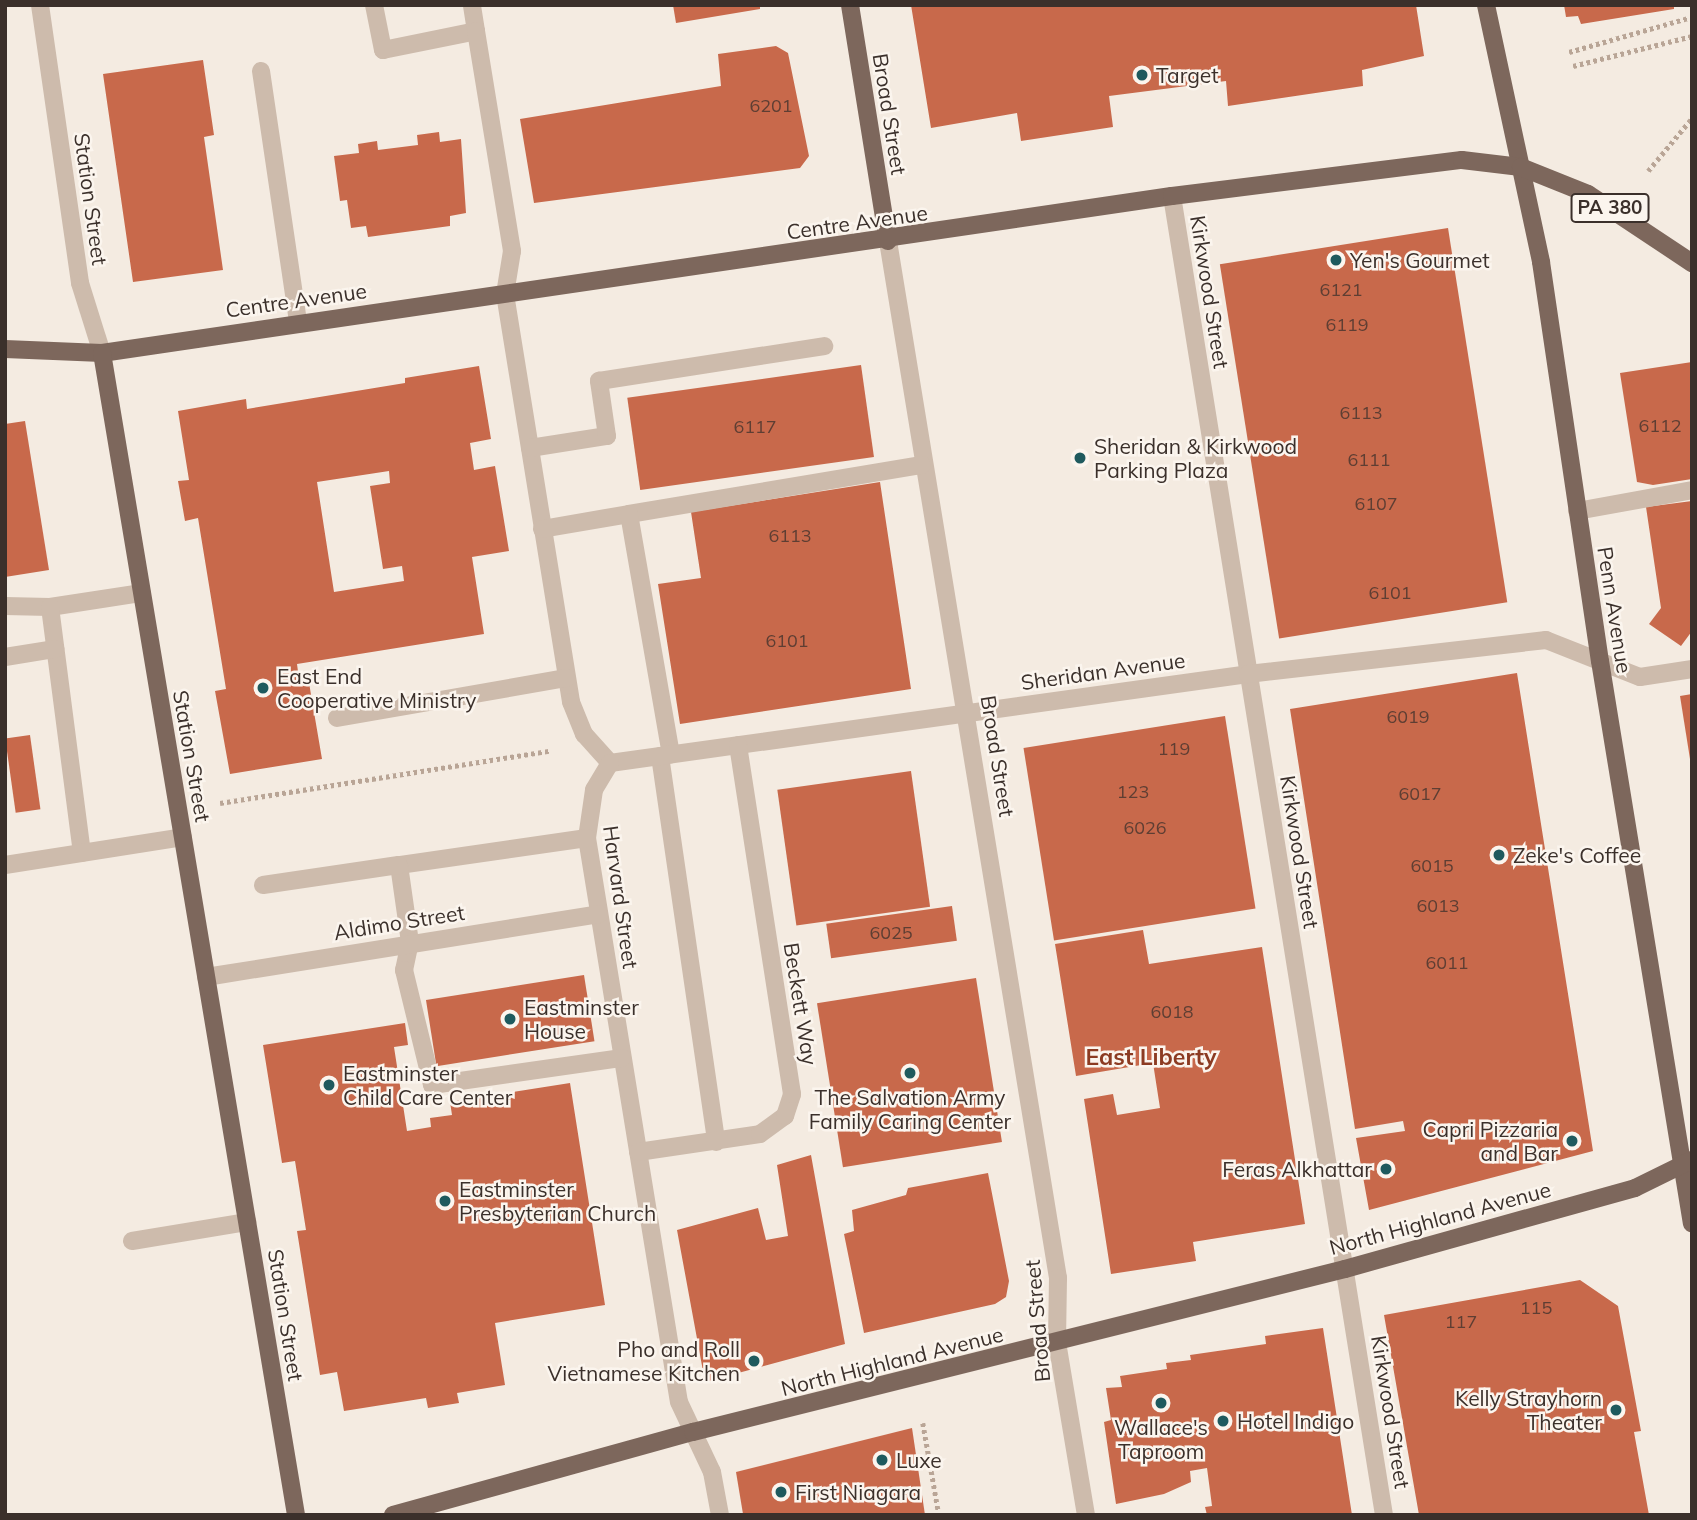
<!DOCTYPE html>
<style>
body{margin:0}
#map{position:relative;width:1697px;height:1520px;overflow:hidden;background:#f4ebe1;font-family:Mulish,sans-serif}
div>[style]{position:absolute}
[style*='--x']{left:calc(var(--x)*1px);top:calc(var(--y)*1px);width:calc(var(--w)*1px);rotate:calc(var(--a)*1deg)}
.building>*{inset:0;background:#c8694b;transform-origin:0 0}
.path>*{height:4.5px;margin-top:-2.25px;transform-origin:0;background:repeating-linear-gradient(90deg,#b9a596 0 3.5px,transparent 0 7px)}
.minor>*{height:18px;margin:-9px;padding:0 9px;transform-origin:9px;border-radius:9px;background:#cdbbac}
.major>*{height:18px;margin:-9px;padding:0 9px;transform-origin:9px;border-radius:9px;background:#7d675c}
.dots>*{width:19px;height:19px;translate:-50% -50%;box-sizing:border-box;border:4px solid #fbf5ee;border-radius:50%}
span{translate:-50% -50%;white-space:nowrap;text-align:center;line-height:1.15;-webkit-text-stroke:5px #fbf5ee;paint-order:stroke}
.number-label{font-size:18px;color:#5e3e33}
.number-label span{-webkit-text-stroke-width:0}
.shield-label span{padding:2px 5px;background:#fbf5ee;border:2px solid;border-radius:5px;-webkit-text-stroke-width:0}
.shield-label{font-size:19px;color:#3b302b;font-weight:700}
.poi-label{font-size:21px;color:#3b302b}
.left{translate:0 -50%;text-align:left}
.right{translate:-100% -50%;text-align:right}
.street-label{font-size:21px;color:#3b302b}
.neighbourhood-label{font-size:23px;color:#8c3b22;font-weight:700}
.frame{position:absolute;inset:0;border:7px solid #3b302b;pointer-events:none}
</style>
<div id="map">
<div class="building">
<div style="clip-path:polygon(673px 5px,760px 5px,760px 9px,676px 23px)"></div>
<div style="clip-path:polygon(911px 5px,1416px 5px,1424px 56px,1362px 70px,1363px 86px,1228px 106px,1226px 81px,1109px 96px,1113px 127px,1021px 141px,1017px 113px,931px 128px)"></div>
<div style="clip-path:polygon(1564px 5px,1674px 5px,1674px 9px,1581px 24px,1578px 16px,1566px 17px)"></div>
<div style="clip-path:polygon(776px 46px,788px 53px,809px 156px,800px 168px,534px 203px,520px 119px,721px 86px,718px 54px)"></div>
<div style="clip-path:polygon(203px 60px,214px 135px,204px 137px,223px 270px,133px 282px,103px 74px)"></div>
<div style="clip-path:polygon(439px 132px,440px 142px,461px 139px,466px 213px,450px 216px,450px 226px,368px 237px,366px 226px,351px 228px,347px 200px,340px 201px,334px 156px,359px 153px,358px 144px,377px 141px,378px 150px,418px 145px,417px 135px)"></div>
<div style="left:1448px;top:228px;width:379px;height:231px;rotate:81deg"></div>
<div style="clip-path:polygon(1692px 362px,1692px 479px,1653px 485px,1637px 482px,1620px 373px)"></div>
<div style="left:861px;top:365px;width:93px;height:236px;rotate:82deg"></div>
<div style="clip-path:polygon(evenodd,479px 366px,491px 439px,470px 443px,474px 470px,495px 466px,509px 551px,472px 557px,484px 634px,297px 664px,299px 679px,308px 677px,322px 759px,230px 774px,215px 691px,226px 689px,198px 518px,185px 521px,178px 481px,189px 480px,178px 411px,246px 399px,247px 409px,405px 383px,405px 378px,479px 366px,389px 471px,390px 483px,370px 486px,383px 569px,402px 566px,404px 581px,334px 592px,317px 482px,389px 471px)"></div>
<div style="clip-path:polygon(25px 421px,49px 570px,5px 577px,5px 424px)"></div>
<div style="clip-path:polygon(880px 482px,911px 689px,680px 724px,658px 584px,701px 578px,691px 512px)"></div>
<div style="clip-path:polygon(1692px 501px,1692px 631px,1681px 646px,1649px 624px,1661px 608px,1646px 507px)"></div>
<div style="clip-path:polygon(1517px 673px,1593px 1151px,1369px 1210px,1356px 1138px,1405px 1131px,1403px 1121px,1355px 1129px,1290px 709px)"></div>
<div style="clip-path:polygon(1692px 694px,1692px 759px,1690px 759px,1680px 696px)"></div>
<div style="left:1225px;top:716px;width:195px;height:204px;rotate:81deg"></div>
<div style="left:30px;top:735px;width:75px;height:25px;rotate:82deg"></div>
<div style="left:911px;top:771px;width:137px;height:135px;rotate:82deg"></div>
<div style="left:952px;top:906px;width:35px;height:127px;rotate:82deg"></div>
<div style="clip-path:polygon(1143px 930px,1149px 964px,1262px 947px,1305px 1224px,1193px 1242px,1196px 1261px,1111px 1274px,1084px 1099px,1113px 1094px,1117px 1115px,1160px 1108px,1153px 1063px,1076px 1076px,1055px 944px)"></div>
<div style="left:584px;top:975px;width:67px;height:160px;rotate:81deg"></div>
<div style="left:976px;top:978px;width:166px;height:161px;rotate:81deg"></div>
<div style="clip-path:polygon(405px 1023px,408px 1045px,394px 1047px,407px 1131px,431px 1127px,430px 1118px,452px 1115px,450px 1102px,570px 1083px,605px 1305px,495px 1323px,505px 1385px,457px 1393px,459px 1403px,428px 1408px,426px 1398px,344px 1411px,337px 1372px,320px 1375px,297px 1231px,306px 1230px,295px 1161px,282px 1163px,263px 1045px)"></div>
<div style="clip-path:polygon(811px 1155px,845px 1344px,705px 1382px,677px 1230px,758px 1208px,766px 1240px,788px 1236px,777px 1165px)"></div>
<div style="clip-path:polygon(988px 1173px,1009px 1281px,1006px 1297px,995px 1304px,864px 1333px,844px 1234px,854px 1231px,852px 1210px,906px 1195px,908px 1188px)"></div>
<div style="clip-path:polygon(1580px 1280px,1618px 1306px,1641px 1431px,1634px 1432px,1649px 1515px,1419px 1515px,1384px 1315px)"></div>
<div style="clip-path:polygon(1323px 1328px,1352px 1515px,1207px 1515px,1205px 1507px,1212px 1506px,1207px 1468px,1190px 1471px,1191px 1482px,1164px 1494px,1116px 1504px,1104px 1422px,1111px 1420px,1106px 1388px,1122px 1387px,1120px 1376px,1167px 1369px,1166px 1363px,1191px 1360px,1190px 1355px,1266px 1344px,1265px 1336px)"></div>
<div style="clip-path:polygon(912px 1428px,925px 1515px,743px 1514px,736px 1472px)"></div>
</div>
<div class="path">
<div style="--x:1569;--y:52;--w:128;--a:-15.9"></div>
<div style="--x:1573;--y:66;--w:123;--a:-14.1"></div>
<div style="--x:1648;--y:171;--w:69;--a:-50.3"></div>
<div style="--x:220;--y:803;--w:333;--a:-9"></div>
<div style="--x:923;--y:1423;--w:93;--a:80.1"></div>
</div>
<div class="minor">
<div style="--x:40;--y:5;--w:281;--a:81.8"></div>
<div style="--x:80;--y:283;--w:73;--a:72.6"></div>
<div style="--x:374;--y:5;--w:46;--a:78.7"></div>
<div style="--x:383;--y:50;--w:95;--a:-11.5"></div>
<div style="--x:476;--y:31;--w:26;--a:-99"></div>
<div style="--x:476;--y:31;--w:223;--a:80.7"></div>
<div style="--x:512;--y:251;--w:44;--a:99.2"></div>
<div style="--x:505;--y:294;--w:413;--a:80.8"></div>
<div style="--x:571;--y:702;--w:35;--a:68"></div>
<div style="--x:584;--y:734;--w:39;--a:48"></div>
<div style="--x:261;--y:71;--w:254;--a:81.6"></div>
<div style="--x:1172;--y:196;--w:1336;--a:80.87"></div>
<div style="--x:888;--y:241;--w:1051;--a:80.69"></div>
<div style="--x:1058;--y:1278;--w:64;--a:90.9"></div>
<div style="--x:1057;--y:1342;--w:175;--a:80.5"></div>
<div style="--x:530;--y:448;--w:78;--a:-8.9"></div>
<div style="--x:607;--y:436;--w:56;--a:-98.3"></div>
<div style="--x:599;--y:381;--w:228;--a:-8.8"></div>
<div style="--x:1577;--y:511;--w:117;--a:-10.3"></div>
<div style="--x:629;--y:514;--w:297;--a:-9.5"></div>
<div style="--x:542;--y:529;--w:88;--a:-9.8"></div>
<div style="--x:629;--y:514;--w:244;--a:80.1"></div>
<div style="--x:5;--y:606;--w:45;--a:1.3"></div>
<div style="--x:50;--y:607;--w:93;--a:-8.7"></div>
<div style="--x:50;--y:607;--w:248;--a:82.6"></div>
<div style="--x:5;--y:657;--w:51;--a:-9.1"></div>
<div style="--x:337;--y:718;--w:233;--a:-9.9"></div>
<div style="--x:660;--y:756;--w:390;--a:81.7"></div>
<div style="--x:610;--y:763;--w:644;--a:-7.94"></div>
<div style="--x:1248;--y:674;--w:300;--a:-6.5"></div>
<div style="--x:1546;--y:640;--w:101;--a:21.5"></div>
<div style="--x:1640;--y:677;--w:53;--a:-8.7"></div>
<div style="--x:610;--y:763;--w:31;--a:121"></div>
<div style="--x:594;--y:790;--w:49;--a:98.3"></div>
<div style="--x:587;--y:838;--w:571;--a:80.74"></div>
<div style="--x:679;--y:1402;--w:77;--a:64.8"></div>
<div style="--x:712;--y:1472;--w:44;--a:79.5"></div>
<div style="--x:587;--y:838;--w:190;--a:171.8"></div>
<div style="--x:399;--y:865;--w:78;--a:81.9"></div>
<div style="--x:410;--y:942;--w:29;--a:102"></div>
<div style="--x:404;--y:970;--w:118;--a:76.3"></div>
<div style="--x:432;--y:1085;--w:192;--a:-8.1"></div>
<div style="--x:5;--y:865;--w:180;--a:-8.9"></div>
<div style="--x:263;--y:885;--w:137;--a:-8.4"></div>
<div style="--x:206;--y:977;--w:398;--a:-9.1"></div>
<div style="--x:638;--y:1152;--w:123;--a:-8.4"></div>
<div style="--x:760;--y:1134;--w:31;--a:-36"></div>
<div style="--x:785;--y:1116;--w:23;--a:-72"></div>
<div style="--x:792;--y:1094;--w:353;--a:-98.8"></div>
<div style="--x:132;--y:1241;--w:117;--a:-9.4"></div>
</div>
<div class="major">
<div style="--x:850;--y:5;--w:239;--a:80.9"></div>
<div style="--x:1486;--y:5;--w:263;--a:77.9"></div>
<div style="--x:1541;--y:262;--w:403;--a:81.6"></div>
<div style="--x:1600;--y:661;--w:570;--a:80.72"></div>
<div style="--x:5;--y:349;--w:97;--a:2.4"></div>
<div style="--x:102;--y:353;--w:1081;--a:-8.35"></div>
<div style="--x:1172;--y:196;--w:292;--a:-7.1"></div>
<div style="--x:1462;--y:160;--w:59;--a:6.8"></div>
<div style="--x:1521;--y:167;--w:72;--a:21.9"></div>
<div style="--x:1588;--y:194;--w:125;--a:33.6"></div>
<div style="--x:102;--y:353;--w:1178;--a:80.52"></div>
<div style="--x:393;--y:1515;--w:311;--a:-15.5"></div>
<div style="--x:693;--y:1432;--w:672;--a:-14.04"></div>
<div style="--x:1345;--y:1269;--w:301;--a:-15.6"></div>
<div style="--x:1635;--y:1188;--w:64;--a:-26.2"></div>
</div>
<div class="dots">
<div style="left:1142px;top:75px;background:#1f5a5e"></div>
<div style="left:1336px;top:260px;background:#1f5a5e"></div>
<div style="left:1080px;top:458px;background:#1f5a5e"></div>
<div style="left:263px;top:688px;background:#1f5a5e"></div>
<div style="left:1499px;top:855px;background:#1f5a5e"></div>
<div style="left:510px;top:1019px;background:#1f5a5e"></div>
<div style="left:910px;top:1073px;background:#1f5a5e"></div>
<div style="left:329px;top:1085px;background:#1f5a5e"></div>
<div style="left:1572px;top:1141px;background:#1f5a5e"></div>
<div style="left:1386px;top:1169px;background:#1f5a5e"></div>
<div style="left:445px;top:1201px;background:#1f5a5e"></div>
<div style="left:754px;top:1361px;background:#1f5a5e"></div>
<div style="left:1161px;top:1403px;background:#1f5a5e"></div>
<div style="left:1616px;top:1410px;background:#1f5a5e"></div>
<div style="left:1223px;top:1421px;background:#1f5a5e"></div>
<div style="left:882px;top:1460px;background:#1f5a5e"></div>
<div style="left:781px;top:1492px;background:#1f5a5e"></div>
</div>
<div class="number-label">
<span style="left:771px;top:106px">6201</span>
<span style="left:1341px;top:290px">6121</span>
<span style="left:1347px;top:325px">6119</span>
<span style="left:1361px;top:413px">6113</span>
<span style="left:1660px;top:426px">6112</span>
<span style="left:755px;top:427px">6117</span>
<span style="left:1369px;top:460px">6111</span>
<span style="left:1376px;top:504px">6107</span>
<span style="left:790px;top:536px">6113</span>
<span style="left:1390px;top:593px">6101</span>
<span style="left:787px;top:641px">6101</span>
<span style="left:1408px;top:717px">6019</span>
<span style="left:1174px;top:749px">119</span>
<span style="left:1133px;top:792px">123</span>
<span style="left:1420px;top:794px">6017</span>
<span style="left:1145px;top:828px">6026</span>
<span style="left:1432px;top:866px">6015</span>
<span style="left:1438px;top:906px">6013</span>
<span style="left:891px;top:933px">6025</span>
<span style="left:1447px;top:963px">6011</span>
<span style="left:1172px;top:1012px">6018</span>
<span style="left:1536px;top:1308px">115</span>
<span style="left:1461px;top:1322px">117</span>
</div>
<div class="shield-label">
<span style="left:1610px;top:208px">PA 380</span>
</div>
<div class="poi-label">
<span class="left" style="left:1156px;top:75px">Target</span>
<span class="left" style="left:1350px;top:260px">Yen's Gourmet</span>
<span class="left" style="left:1094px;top:458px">Sheridan &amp; Kirkwood<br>Parking Plaza</span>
<span class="left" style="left:277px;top:688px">East End<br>Cooperative Ministry</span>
<span class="left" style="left:1513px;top:855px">Zeke's Coffee</span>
<span class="left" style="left:524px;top:1019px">Eastminster<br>House</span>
<span class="left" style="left:343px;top:1085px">Eastminster<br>Child Care Center</span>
<span style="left:910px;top:1109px">The Salvation Army<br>Family Caring Center</span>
<span class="right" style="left:1558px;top:1141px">Capri Pizzaria<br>and Bar</span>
<span class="right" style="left:1372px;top:1169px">Feras Alkhattar</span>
<span class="left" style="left:459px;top:1201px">Eastminster<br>Presbyterian Church</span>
<span class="right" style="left:740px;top:1361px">Pho and Roll<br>Vietnamese Kitchen</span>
<span class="right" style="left:1602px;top:1410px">Kelly Strayhorn<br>Theater</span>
<span class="left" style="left:1237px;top:1421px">Hotel Indigo</span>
<span style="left:1161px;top:1439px">Wallace's<br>Taproom</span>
<span class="left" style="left:896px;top:1460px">Luxe</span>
<span class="left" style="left:795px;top:1492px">First Niagara</span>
</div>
<div class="street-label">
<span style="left:890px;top:114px;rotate:81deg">Broad Street</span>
<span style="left:91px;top:199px;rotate:82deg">Station Street</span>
<span style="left:857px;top:222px;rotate:-8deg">Centre Avenue</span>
<span style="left:1210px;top:292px;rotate:81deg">Kirkwood Street</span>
<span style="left:296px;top:300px;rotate:-8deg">Centre Avenue</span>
<span style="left:1615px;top:610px;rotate:81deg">Penn Avenue</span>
<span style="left:1103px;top:671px;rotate:-8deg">Sheridan Avenue</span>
<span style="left:192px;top:756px;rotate:80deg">Station Street</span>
<span style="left:998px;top:756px;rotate:81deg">Broad Street</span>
<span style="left:1300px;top:852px;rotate:81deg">Kirkwood Street</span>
<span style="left:621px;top:897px;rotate:82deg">Harvard Street</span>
<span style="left:399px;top:922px;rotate:-9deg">Aldimo Street</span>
<span style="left:801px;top:1004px;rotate:81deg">Beckett Way</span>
<span style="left:1440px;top:1218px;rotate:-15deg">North Highland Avenue</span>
<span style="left:286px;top:1315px;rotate:81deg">Station Street</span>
<span style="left:1037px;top:1321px;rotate:-95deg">Broad Street</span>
<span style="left:892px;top:1361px;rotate:-14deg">North Highland Avenue</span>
<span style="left:1391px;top:1412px;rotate:81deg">Kirkwood Street</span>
</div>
<div class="neighbourhood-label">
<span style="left:1151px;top:1057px">East Liberty</span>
</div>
<div class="frame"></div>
</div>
